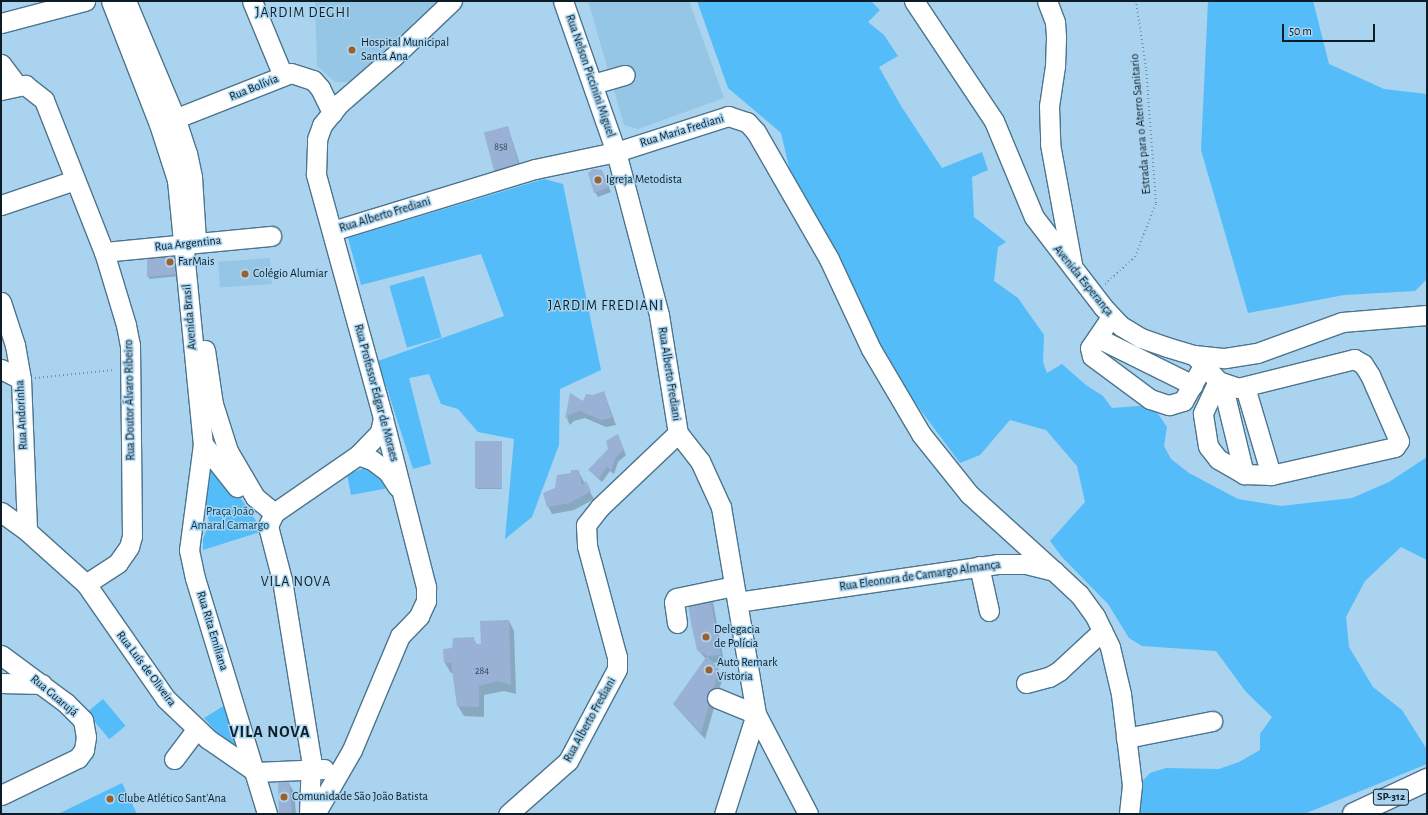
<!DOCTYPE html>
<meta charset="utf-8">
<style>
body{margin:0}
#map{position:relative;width:1428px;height:815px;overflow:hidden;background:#a9d3ee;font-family:"Alegreya Sans",sans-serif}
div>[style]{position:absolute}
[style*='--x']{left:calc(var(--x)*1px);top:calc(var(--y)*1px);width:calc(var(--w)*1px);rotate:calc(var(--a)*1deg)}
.built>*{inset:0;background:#96c6e5;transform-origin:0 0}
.green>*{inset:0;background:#54bcf8;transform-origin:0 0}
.shadow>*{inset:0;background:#0003}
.building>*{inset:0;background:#98b1d5;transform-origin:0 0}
.path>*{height:2px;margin-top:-1px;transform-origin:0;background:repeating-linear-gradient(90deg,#7091a6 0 1px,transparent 0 4px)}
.roads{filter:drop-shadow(1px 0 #4d748d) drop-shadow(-1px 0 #4d748d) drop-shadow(0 1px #4d748d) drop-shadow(0 -1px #4d748d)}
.minor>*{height:19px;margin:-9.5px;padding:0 9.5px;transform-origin:9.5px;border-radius:9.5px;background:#fff}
.major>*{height:22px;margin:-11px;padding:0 11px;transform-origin:11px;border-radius:11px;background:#fff}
.dots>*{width:11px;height:11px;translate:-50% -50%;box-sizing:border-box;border:2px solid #a9d3ee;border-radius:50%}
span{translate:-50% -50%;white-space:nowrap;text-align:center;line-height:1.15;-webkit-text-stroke:3px #a9d3ee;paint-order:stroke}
.number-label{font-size:10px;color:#304252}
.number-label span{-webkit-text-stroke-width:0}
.shield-label span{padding:1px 3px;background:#a9d3ee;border:1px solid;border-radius:3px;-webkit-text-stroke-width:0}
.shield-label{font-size:11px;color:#0d1d27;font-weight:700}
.poi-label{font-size:12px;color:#0d1d27}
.left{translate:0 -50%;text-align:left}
.street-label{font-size:12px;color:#0d1d27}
.park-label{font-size:12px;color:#043d59}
.quarter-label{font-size:14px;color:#0d1d27;letter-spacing:1px}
.district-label{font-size:16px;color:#0d1d27;font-weight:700;letter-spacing:1px}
.frame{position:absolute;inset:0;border:2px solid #0d1d27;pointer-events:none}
.scale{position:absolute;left:1282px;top:24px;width:93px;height:18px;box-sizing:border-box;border:2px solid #0d1d27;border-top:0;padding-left:5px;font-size:12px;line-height:14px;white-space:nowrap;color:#0d1d27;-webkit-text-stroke:3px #a9d3ee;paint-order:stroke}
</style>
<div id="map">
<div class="built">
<div style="clip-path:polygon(315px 1px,446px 1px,370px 69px,350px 82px,335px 82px,317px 66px)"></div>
<div style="clip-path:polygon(588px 1px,689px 1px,724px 98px,638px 129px,624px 125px)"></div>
<div style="left:270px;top:258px;width:26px;height:52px;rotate:86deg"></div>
</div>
<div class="green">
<div style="clip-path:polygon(697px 1px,871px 1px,880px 10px,868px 22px,884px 35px,898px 56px,879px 67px,901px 106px,942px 168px,982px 152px,988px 170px,972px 177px,974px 217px,1006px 242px,998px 247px,994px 281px,1018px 298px,1044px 335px,1043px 362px,1047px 373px,1062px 364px,1086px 385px,1103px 396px,1112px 408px,1152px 405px,1167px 427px,1164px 446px,1171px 459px,1189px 473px,1238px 499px,1281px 506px,1352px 498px,1389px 482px,1427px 457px,1427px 560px,1401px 547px,1365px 581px,1346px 617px,1349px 647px,1373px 687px,1402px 710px,1426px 748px,1427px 764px,1304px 814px,1141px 814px,1138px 786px,1150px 773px,1166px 768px,1219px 769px,1239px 762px,1260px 750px,1260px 734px,1272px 717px,1246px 692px,1216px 651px,1142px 646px,1129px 638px,1108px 604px,1062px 557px,1050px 541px,1085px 502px,1077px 466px,1046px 430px,1010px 420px,980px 455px,960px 463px,907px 392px,860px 311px,790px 171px,781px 133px,728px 88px)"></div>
<div style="clip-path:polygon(1208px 1px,1313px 1px,1329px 64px,1384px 89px,1427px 94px,1427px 279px,1415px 291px,1344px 295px,1248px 313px,1201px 150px)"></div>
<div style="clip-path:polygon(544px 179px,563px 184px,601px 370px,560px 389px,559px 445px,532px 517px,505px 539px,514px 439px,478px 432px,458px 409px,441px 404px,429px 374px,409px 378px,431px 464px,413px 469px,378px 361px,504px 316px,481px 254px,361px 285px,348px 238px)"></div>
<div style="left:424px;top:276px;width:64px;height:36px;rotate:74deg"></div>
<div style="clip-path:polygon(211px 468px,235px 490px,263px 531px,203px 550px,203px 539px,209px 523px,206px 505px)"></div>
<div style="clip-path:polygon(365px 468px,377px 476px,388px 488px,351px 495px,347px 474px)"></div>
<div style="left:103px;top:699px;width:35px;height:21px;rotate:50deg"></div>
<div style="clip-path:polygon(225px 705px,238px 742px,235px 747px,231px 748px,204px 718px)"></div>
<div style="clip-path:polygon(122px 783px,137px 814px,58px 814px)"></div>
</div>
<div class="shadow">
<div style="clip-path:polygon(508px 127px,522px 171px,498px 178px,494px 171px)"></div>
<div style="clip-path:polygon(604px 176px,611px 192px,598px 197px,595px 192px)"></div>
<div style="clip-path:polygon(148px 257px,169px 257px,179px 276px,149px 279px)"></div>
<div style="clip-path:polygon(604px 392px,616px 425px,606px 427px,585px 418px,574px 421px,570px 425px,567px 419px,571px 395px,583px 403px)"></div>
<div style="clip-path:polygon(618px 435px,626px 455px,618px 462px,614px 474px,610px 471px,602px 482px,589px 470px,609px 449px)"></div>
<div style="clip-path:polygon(501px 442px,502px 489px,477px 489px,476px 487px)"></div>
<div style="clip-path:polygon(578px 471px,594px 499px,574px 510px,552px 514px,548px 506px,555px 488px)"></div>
<div style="clip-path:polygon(708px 594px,713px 602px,724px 662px,712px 663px,723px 677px,705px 739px,674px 705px,706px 659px,698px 650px)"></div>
<div style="clip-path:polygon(509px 621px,514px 631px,516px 694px,504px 691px,484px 695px,484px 717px,464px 716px,458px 706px,454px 673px,451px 673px,445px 663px,453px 649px,473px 638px,477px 645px,482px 645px)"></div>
<div style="clip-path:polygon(288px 782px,294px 792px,296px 814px,280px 814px)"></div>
</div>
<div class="building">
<div style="left:508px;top:126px;width:39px;height:25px;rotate:75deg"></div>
<div style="clip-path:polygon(593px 169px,602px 170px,609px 187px,594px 193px,588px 173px)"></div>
<div style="clip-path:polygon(147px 256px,169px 256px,176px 259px,178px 274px,147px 277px)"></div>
<div style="clip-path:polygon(604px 391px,612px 418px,601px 420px,580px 411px,570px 414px,565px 419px,570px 393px,583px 401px,586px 394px,593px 395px)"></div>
<div style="clip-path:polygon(618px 434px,624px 450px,616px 457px,611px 470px,607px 467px,599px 478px,588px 470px,608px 449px,606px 441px)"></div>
<div style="left:475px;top:441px;width:27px;height:47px"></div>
<div style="clip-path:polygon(571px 470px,579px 470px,582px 485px,586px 481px,591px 491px,570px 503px,547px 507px,543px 493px,555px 488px,557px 475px,571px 473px)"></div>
<div style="clip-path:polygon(709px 593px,721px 655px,707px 656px,697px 650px,691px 623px,687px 597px)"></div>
<div style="clip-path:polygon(509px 620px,511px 685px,498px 681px,479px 686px,479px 707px,457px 706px,451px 663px,444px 663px,443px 649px,452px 648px,453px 638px,474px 637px,475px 644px,481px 644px,480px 621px)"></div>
<div style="clip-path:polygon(707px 656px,719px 669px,701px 733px,673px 704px)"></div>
<div style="clip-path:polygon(278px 781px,289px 781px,292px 812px,288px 814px,279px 814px)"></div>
</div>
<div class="path">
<div style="--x:1105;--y:284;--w:40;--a:-42"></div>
<div style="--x:1135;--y:257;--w:58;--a:-68.7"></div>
<div style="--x:1156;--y:203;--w:135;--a:-94.2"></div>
<div style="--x:1146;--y:68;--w:68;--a:-98.5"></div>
<div style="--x:35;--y:378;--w:79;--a:-5.8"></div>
</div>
<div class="roads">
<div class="minor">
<div style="--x:111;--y:1;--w:132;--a:68.7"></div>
<div style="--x:159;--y:124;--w:59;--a:72.2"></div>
<div style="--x:177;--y:180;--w:265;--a:84.4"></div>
<div style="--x:203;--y:444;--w:107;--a:97.5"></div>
<div style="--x:189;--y:550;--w:29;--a:78"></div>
<div style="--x:195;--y:578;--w:247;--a:73"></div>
<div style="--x:126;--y:1;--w:129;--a:67.2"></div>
<div style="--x:176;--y:120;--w:35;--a:72"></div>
<div style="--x:187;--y:153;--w:25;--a:78"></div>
<div style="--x:192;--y:177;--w:63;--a:86.4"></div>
<div style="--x:252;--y:1;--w:81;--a:67.5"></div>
<div style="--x:563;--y:1;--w:160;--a:70.7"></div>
<div style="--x:616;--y:152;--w:118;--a:-17.8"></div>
<div style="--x:728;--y:116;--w:20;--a:18"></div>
<div style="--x:747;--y:122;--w:13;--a:48"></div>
<div style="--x:756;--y:132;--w:146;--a:60.1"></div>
<div style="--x:829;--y:259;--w:99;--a:65"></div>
<div style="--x:871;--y:349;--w:99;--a:59.5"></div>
<div style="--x:921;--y:434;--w:77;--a:51.3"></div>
<div style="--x:969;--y:494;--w:115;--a:42.2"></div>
<div style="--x:914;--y:1;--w:144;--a:56.3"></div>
<div style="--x:994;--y:121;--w:104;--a:67.4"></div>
<div style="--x:1034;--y:217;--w:113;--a:52.5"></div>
<div style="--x:1103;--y:307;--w:26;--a:47"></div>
<div style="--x:1121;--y:326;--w:23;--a:31"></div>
<div style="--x:1141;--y:338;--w:28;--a:19"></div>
<div style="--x:1167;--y:347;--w:28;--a:17"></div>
<div style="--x:1194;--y:355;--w:31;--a:6"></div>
<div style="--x:1225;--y:358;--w:32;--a:-9"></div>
<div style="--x:1257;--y:353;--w:90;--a:-20"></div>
<div style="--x:1342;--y:322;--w:85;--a:-4.7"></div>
<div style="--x:1047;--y:1;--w:22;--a:69"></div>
<div style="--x:1055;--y:22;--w:16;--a:86"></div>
<div style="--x:1056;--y:38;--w:28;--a:92"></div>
<div style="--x:1055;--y:66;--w:40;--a:98.5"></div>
<div style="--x:1049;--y:106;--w:38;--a:88"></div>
<div style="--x:1050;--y:144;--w:122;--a:79.6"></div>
<div style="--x:1;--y:23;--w:87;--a:-14.7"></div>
<div style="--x:1;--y:64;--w:26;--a:53"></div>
<div style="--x:593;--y:84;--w:33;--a:-16"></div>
<div style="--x:1;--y:90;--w:25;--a:-12"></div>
<div style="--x:25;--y:85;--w:24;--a:38"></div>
<div style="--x:44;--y:100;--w:163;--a:68.5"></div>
<div style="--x:104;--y:252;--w:76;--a:73.2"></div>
<div style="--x:126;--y:325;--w:20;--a:79"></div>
<div style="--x:130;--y:345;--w:191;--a:89.4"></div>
<div style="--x:132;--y:536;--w:11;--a:105"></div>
<div style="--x:129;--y:547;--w:19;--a:125"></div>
<div style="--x:118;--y:563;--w:38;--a:147"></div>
<div style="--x:164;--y:123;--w:136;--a:-21.5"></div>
<div style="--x:291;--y:73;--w:23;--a:18"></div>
<div style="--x:313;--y:80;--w:11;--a:49"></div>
<div style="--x:320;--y:88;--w:28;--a:64"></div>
<div style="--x:1;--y:205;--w:78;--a:-18.7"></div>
<div style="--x:332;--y:231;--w:212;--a:-17"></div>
<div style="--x:535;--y:169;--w:83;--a:-11.9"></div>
<div style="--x:616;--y:152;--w:169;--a:75.2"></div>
<div style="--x:659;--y:315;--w:120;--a:80.9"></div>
<div style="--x:678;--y:433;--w:108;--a:136.5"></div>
<div style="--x:600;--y:507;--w:23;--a:128"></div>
<div style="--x:586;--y:525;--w:21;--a:87"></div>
<div style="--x:587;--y:546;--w:115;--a:74.9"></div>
<div style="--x:617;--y:657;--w:12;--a:90"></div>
<div style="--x:617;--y:669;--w:104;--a:118"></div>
<div style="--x:568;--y:761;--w:80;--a:138.5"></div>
<div style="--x:104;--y:252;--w:168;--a:-5.5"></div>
<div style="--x:1;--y:302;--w:45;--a:72"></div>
<div style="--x:15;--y:345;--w:35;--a:80"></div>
<div style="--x:21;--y:379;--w:152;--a:87.7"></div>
<div style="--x:1111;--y:317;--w:37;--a:124"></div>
<div style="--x:1090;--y:348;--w:8;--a:76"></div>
<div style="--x:1092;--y:356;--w:72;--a:36.6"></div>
<div style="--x:1150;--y:399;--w:20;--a:18"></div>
<div style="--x:1169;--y:405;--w:15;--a:-16"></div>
<div style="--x:1183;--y:401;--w:40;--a:-60.3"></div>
<div style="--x:1098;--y:338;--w:106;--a:26.3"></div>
<div style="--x:205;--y:350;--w:55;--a:81.6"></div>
<div style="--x:213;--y:404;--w:49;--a:72.3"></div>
<div style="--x:228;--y:451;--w:53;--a:59.6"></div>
<div style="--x:255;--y:497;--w:25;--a:40"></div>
<div style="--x:1194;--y:355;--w:35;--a:47"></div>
<div style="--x:1218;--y:381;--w:21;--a:19"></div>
<div style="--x:1238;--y:388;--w:120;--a:-14"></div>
<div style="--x:1354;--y:359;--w:10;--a:29"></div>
<div style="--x:1363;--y:364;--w:13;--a:58"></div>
<div style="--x:1370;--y:375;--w:72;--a:66.3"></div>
<div style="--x:1399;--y:441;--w:7;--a:124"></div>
<div style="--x:1395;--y:447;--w:127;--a:167.3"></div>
<div style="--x:1271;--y:475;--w:27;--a:-178"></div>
<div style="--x:1244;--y:474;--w:30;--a:-150"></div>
<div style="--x:1218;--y:459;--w:16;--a:-128"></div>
<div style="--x:1208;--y:446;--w:33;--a:-99"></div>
<div style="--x:1203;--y:413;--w:35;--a:-65"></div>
<div style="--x:1;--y:369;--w:22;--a:27"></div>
<div style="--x:1222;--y:383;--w:94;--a:76.4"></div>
<div style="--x:1245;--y:387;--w:92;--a:73.5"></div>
<div style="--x:678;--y:433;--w:36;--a:52"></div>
<div style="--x:700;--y:461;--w:51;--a:65.5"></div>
<div style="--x:721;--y:507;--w:210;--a:80.4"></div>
<div style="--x:756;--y:714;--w:113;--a:62.5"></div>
<div style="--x:203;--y:444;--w:55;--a:51.7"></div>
<div style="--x:358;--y:455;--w:15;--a:20"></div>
<div style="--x:372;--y:460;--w:20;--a:37"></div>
<div style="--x:388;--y:472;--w:17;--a:57"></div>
<div style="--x:1;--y:512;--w:32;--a:36"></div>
<div style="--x:27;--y:531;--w:79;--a:41.9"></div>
<div style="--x:86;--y:584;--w:140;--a:55.2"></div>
<div style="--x:166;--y:699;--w:58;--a:43.6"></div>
<div style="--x:208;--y:739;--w:58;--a:34.5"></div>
<div style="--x:256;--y:772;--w:68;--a:-2.5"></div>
<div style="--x:979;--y:566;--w:46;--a:77.5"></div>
<div style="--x:737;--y:602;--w:263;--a:-8.3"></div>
<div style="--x:997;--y:564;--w:29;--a:0"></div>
<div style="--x:1026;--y:564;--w:29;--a:14"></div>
<div style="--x:1054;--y:571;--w:34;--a:43"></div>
<div style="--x:1079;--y:594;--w:27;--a:54"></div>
<div style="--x:1095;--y:616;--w:34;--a:64"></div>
<div style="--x:1110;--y:647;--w:48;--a:76.8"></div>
<div style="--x:1121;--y:694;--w:92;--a:83.1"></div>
<div style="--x:1132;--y:785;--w:29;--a:96"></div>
<div style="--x:677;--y:623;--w:21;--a:-98"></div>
<div style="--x:674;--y:602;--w:4;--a:-63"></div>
<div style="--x:676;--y:598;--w:59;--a:-11.7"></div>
<div style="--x:1;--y:655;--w:81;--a:36.4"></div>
<div style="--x:66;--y:703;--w:24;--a:45"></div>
<div style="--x:83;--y:720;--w:17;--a:80"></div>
<div style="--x:86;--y:737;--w:13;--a:99"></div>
<div style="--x:84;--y:750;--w:10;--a:127"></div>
<div style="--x:78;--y:758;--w:85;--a:154.3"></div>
<div style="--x:1;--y:683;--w:41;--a:1.4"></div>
<div style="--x:1026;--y:683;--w:24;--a:-15"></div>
<div style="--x:1049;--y:677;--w:12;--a:-31"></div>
<div style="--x:1059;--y:671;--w:59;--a:-42.9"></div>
<div style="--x:717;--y:698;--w:42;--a:22.3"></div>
<div style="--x:756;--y:714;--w:105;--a:107.7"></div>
<div style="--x:1126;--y:738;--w:88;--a:-11.2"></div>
<div style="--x:174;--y:759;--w:38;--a:-53"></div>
<div style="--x:309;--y:814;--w:55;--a:-87.9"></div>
<div style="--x:311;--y:759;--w:181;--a:-99.2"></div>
<div style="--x:282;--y:580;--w:56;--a:-104.5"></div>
<div style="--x:268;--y:526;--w:14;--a:-65"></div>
<div style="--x:274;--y:513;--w:102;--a:-34.6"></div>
<div style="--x:358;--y:455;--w:32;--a:-46"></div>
<div style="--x:380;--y:432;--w:14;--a:-78"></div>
<div style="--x:315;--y:814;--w:74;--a:-60"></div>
<div style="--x:352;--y:750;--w:124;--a:-67.2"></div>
<div style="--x:400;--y:636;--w:28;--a:-46"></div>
<div style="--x:419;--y:616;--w:17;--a:-65"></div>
<div style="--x:426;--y:601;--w:14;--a:-90"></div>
<div style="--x:426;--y:587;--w:174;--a:-104.3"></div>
<div style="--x:383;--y:418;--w:253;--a:-105.4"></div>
<div style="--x:316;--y:174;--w:35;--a:-88"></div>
<div style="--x:317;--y:139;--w:15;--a:-70"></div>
<div style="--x:322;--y:125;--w:28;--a:-51"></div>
<div style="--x:340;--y:103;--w:70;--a:-41"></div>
<div style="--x:393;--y:57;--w:81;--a:-43.5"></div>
</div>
<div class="major">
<div style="--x:1354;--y:814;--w:81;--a:-25"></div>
</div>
</div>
<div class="dots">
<div style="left:352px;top:50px;background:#9f5f29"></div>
<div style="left:598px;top:180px;background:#9f5f29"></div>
<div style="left:170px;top:262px;background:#9f5f29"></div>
<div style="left:245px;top:274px;background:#9f5f29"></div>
<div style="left:706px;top:637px;background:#9f5f29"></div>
<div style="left:709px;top:670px;background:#9f5f29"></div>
<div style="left:284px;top:797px;background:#9f5f29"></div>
<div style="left:110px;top:799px;background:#9f5f29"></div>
</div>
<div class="number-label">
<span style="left:501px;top:148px">858</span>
<span style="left:482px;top:672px">284</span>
</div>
<div class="shield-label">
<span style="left:1391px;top:797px">SP-312</span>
</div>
<div class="poi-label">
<span class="left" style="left:361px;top:50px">Hospital Municipal<br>Santa Ana</span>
<span class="left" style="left:606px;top:180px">Igreja Metodista</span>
<span class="left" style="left:178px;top:262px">FarMais</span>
<span class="left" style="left:253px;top:274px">Colégio Alumiar</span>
<span class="left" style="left:714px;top:637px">Delegacia<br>de Polícia</span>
<span class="left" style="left:717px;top:670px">Auto Remark<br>Vistoria</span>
<span class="left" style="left:292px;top:797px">Comunidade São João Batista</span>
<span class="left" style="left:118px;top:799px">Clube Atlético Sant'Ana</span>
</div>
<div class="street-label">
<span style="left:590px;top:76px;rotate:71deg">Rua Nelson Piccinini Miguel</span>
<span style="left:254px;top:88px;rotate:-22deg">Rua Bolívia</span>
<span style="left:1141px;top:124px;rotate:-95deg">Estrada para o Aterro Sanitario</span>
<span style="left:682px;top:131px;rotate:-17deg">Rua Maria Frediani</span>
<span style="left:385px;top:215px;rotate:-17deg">Rua Alberto Frediani</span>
<span style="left:188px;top:244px;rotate:-6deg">Rua Argentina</span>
<span style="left:1083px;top:281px;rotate:51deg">Avenida Esperança</span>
<span style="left:190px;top:317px;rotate:-95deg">Avenida Brasil</span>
<span style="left:669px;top:374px;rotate:81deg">Rua Alberto Frediani</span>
<span style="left:376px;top:393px;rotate:75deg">Rua Professor Edgar de Moraes</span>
<span style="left:130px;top:400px;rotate:-91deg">Rua Doutor Álvaro Ribeiro</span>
<span style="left:22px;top:415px;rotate:-93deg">Rua Andorinha</span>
<span style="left:920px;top:576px;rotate:-8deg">Rua Eleonora de Camargo Almança</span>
<span style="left:212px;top:631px;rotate:73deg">Rua Rita Emiliana</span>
<span style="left:146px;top:669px;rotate:53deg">Rua Luís de Oliveira</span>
<span style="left:54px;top:696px;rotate:40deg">Rua Guarujá</span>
<span style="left:590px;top:720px;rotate:-61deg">Rua Alberto Frediani</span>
</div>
<div class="park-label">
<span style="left:230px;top:519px">Praça João<br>Amaral Camargo</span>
</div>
<div class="quarter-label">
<span style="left:303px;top:13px">JARDIM DEGHI</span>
<span style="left:606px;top:306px">JARDIM FREDIANI</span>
<span style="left:296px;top:582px">VILA NOVA</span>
</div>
<div class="district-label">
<span style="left:270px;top:732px">VILA NOVA</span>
</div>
<div class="frame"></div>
<div class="scale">50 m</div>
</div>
